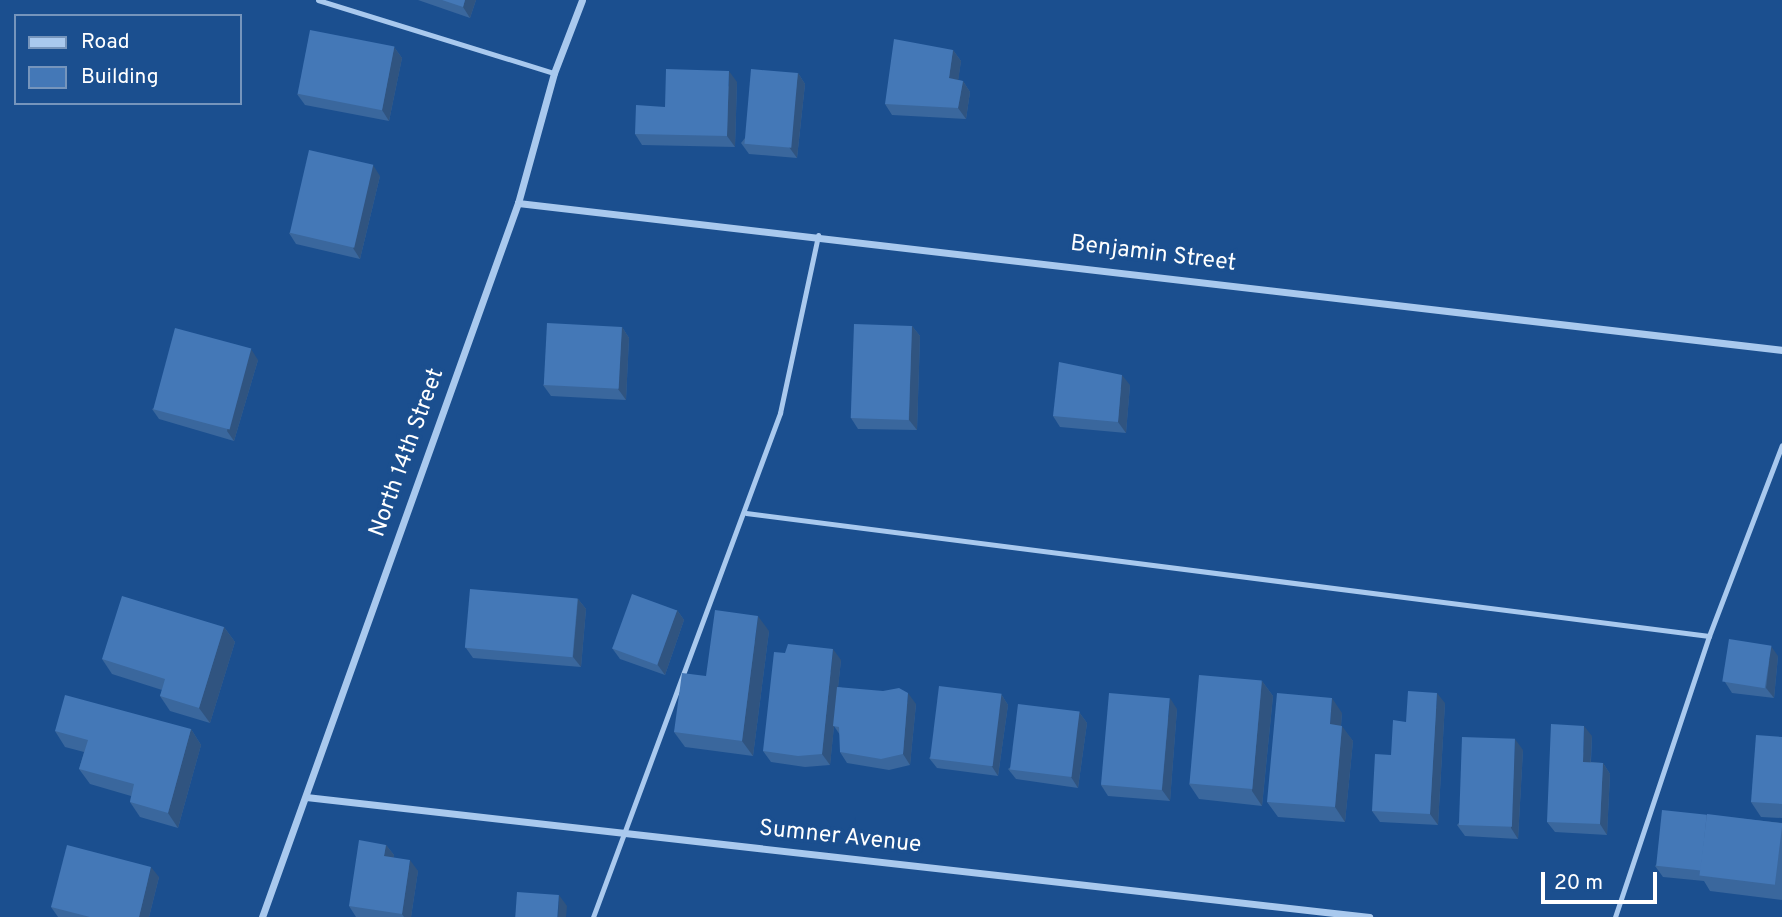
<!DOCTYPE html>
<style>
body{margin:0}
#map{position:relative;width:1782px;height:917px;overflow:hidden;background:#1b4f8f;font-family:Overpass,sans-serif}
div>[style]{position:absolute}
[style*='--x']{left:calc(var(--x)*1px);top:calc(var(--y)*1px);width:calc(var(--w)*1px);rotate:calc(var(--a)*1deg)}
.service>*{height:5px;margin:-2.5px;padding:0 2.5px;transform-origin:2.5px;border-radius:2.5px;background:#a9c9ee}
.minor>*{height:7px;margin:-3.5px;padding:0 3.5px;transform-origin:3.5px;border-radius:3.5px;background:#a9c9ee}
.wall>*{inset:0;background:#3a679d}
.shaded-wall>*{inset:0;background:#305480}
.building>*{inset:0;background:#4478b7;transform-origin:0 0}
span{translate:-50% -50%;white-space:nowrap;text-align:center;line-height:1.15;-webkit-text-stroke:7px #1b4f8f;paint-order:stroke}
.street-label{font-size:23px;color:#fff}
.legend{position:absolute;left:14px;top:14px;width:228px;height:91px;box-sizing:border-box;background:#1b4f8f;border:2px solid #7695bc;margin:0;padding:9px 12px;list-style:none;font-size:21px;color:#fff}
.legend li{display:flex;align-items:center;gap:14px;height:35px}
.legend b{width:35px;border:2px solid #7695bc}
.scale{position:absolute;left:1541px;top:872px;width:116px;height:32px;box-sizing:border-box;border:4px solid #fff;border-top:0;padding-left:9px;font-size:21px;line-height:24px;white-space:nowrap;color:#fff;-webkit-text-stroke:5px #1b4f8f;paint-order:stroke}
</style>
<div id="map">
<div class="service">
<div style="--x:318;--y:0;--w:247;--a:17.2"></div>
<div style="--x:746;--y:513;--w:971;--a:7.28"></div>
<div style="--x:593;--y:917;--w:538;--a:-69.64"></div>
<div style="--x:780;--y:413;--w:182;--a:-77.9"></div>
<div style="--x:1615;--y:917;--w:296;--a:-71.5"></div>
<div style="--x:1709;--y:636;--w:204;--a:-69.1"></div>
</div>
<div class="minor">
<div style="--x:518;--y:203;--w:1273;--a:6.63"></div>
<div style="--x:306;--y:797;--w:1070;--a:6.44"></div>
<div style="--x:262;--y:917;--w:759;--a:-70.28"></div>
<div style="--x:518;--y:203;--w:135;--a:-74.5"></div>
<div style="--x:554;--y:73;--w:78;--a:-69"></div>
</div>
<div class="wall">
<div style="clip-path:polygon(418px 0,476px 0,470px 18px)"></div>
<div style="clip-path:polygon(394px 47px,402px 58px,389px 121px,305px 105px,297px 94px)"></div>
<div style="clip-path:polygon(953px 50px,961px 61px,958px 80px,963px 81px,970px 92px,966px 119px,892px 115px,885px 104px)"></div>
<div style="clip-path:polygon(798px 73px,805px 84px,797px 158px,749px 154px,741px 143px)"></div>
<div style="clip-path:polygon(737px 82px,735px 147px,642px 145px,635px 134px)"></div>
<div style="clip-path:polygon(380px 176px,360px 259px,296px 244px,289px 233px)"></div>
<div style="clip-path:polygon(912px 326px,920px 336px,917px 430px,858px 429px,851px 418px)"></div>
<div style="clip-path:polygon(622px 327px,629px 338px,626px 400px,551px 396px,543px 385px)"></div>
<div style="clip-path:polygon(258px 360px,234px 441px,159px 419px,152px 409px)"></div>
<div style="clip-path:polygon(1130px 385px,1126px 433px,1060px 427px,1053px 416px)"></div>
<div style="clip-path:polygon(578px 599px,586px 609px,581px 667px,473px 658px,466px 648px)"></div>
<div style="clip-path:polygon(677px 610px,684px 620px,665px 675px,620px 659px,612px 648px)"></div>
<div style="clip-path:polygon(224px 627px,235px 642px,210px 723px,170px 711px,160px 696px,162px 690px,112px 674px,102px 659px)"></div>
<div style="clip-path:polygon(769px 631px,753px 756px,685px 747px,674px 732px,706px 676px)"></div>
<div style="clip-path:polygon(1778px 656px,1774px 698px,1732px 693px,1725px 682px)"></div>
<div style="clip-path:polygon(841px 660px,838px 687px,916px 704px,910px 765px,889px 770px,847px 763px,840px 752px,840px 735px,834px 726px,830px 765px,805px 767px,771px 762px,763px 751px)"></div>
<div style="clip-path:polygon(1262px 681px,1273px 696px,1262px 806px,1199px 799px,1189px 784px)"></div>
<div style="clip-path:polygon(1001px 694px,1008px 705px,998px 776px,937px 768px,929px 758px)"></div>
<div style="clip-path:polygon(1445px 703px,1438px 825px,1380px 822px,1372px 811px,1406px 722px)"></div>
<div style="clip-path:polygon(1177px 709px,1170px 801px,1108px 796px,1101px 785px)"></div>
<div style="clip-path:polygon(1079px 712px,1087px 723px,1078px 788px,1016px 779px,1008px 769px)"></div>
<div style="clip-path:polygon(1342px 713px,1341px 726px,1353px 741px,1345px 822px,1278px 817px,1267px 802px)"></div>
<div style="clip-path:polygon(191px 729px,201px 745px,178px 828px,140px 817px,130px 802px,131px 796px,90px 784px,79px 769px,84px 752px,65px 747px,55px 731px)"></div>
<div style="clip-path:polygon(1592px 736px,1591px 762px,1603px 763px,1610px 774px,1607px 835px,1555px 832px,1547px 822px)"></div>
<div style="clip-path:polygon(1782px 737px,1782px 818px,1761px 817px,1751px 802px)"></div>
<div style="clip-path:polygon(1523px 750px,1518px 839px,1465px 836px,1457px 825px)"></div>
<div style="clip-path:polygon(1707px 815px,1782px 823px,1782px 900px,1710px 891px,1704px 881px,1663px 877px,1655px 866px)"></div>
<div style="clip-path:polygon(386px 845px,394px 855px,393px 858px,418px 871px,411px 917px,356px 917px,349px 906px)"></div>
<div style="clip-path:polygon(159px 877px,149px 917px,58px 917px,51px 907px)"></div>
</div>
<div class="shaded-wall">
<div style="clip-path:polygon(465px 0,476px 0,470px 18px,463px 7px)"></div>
<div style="clip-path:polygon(394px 47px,402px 58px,389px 121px,382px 110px)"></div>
<div style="clip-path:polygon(953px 50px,961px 61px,957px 89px,949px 78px)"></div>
<div style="clip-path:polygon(729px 71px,737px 82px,735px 147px,727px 136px)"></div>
<div style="clip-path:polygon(798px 73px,805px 84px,797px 158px,789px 147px)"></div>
<div style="clip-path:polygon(963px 81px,970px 92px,966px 119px,958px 108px)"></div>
<div style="clip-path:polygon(373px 165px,380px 176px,360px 259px,353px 248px)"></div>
<div style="clip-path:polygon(912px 326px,920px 336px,917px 430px,909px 420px)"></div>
<div style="clip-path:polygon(622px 327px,629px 338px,626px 400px,618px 389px)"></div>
<div style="clip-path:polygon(251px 349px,258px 360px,234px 441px,227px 431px)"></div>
<div style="clip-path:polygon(1122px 375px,1130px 385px,1126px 433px,1118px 422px)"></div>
<div style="clip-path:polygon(578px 599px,586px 609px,581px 667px,573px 657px)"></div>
<div style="clip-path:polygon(677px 610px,684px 620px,665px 675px,657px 664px)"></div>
<div style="clip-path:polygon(758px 616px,769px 631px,753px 756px,742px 741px)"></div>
<div style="clip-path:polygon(224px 627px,235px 642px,210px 723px,199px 708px)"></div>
<div style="clip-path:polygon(1771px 646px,1778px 656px,1774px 698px,1766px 688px)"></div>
<div style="clip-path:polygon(833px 649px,841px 660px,830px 765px,822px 754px)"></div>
<div style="clip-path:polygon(1262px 681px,1273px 696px,1262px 806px,1252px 791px)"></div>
<div style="clip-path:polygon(908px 693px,916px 704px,910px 765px,903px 754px)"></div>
<div style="clip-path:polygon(1437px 693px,1445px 703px,1438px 825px,1430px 814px)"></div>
<div style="clip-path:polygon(1001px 694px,1008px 705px,998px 776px,991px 765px)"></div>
<div style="clip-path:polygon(1170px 698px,1177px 709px,1170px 801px,1162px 790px)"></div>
<div style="clip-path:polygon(1332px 698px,1342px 713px,1340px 740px,1330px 724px)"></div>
<div style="clip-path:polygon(1079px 712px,1087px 723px,1078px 788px,1071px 777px)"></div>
<div style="clip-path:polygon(1342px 726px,1353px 741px,1345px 822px,1335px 807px)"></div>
<div style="clip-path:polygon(1584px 726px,1592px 736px,1590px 772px,1583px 762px)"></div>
<div style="clip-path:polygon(191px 729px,201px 745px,178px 828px,168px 813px)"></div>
<div style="clip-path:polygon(1515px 739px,1523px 750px,1518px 839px,1511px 828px)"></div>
<div style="clip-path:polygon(1603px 763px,1610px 774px,1607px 835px,1600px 824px)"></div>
<div style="clip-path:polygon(386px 845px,394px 855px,392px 867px,384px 856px)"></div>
<div style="clip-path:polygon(410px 860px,418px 871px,411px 917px,404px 917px,402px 914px)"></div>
<div style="clip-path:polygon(151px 867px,159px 877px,149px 917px,139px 917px)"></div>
<div style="clip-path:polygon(559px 895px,567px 906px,566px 917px,558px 917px)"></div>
</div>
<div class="building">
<div style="clip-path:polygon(442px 0,465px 0,463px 7px)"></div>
<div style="left:310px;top:30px;width:86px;height:65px;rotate:11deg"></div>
<div style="clip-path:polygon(894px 39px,953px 50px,949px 78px,963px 81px,958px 108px,885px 104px)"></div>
<div style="clip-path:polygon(666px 69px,729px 71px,727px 136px,635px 134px,636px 105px,665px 107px)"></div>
<div style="left:751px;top:69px;width:47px;height:75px;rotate:5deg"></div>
<div style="left:309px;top:150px;width:66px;height:85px;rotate:13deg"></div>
<div style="left:547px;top:323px;width:75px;height:62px;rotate:3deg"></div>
<div style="left:854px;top:324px;width:58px;height:94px;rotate:2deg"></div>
<div style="left:175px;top:328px;width:79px;height:84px;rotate:15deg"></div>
<div style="clip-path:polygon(1059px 362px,1122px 375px,1118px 422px,1053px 416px)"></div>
<div style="left:470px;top:589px;width:108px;height:59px;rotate:5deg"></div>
<div style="left:632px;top:594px;width:48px;height:58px;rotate:20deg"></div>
<div style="clip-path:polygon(122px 596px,224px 627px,199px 708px,160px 696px,165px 679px,102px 659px)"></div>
<div style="clip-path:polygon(715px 610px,758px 616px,742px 741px,674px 732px,682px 673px,706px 676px)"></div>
<div style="left:1729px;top:639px;width:43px;height:43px;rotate:9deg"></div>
<div style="clip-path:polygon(788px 644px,833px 649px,822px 754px,798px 756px,763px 751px,774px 652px,785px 653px)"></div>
<div style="left:1199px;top:675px;width:63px;height:109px;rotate:5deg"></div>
<div style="left:939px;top:686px;width:63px;height:73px;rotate:7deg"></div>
<div style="clip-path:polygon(837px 687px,883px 691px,899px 688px,908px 693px,903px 754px,881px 759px,840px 752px,839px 727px,833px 726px)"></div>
<div style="clip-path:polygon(1408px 691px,1437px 693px,1430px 814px,1372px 811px,1375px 754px,1391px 755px,1393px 720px,1406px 722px)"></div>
<div style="left:1109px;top:693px;width:61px;height:92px;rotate:5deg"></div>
<div style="clip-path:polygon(1277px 693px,1332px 698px,1330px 724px,1342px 726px,1335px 807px,1267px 802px)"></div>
<div style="clip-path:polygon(65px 695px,191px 729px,168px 813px,130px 802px,134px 784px,79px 769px,88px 740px,55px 731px)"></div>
<div style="left:1018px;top:704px;width:62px;height:66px;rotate:7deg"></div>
<div style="clip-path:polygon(1551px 724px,1584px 726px,1583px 762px,1603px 763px,1600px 824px,1547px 822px)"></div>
<div style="clip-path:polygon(1756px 735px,1782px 737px,1782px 804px,1751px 802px)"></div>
<div style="left:1462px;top:737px;width:53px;height:88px;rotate:2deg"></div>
<div style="left:1662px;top:810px;width:45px;height:56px;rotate:6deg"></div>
<div style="left:1707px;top:814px;width:76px;height:62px;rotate:7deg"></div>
<div style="clip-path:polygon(359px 840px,386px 845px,384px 856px,410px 860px,402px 914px,349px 906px)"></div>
<div style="clip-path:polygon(67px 845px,151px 867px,139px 917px,90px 917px,51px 907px)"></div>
<div style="left:517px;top:892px;width:42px;height:25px;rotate:4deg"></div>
</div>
<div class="street-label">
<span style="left:1153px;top:255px;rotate:7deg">Benjamin Street</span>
<span style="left:408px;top:453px;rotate:-70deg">North 14th Street</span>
<span style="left:840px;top:838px;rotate:6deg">Sumner Avenue</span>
</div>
<ul class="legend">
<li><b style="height:9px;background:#a9c9ee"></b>Road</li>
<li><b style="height:19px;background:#4478b7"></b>Building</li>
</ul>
<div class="scale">20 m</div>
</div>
